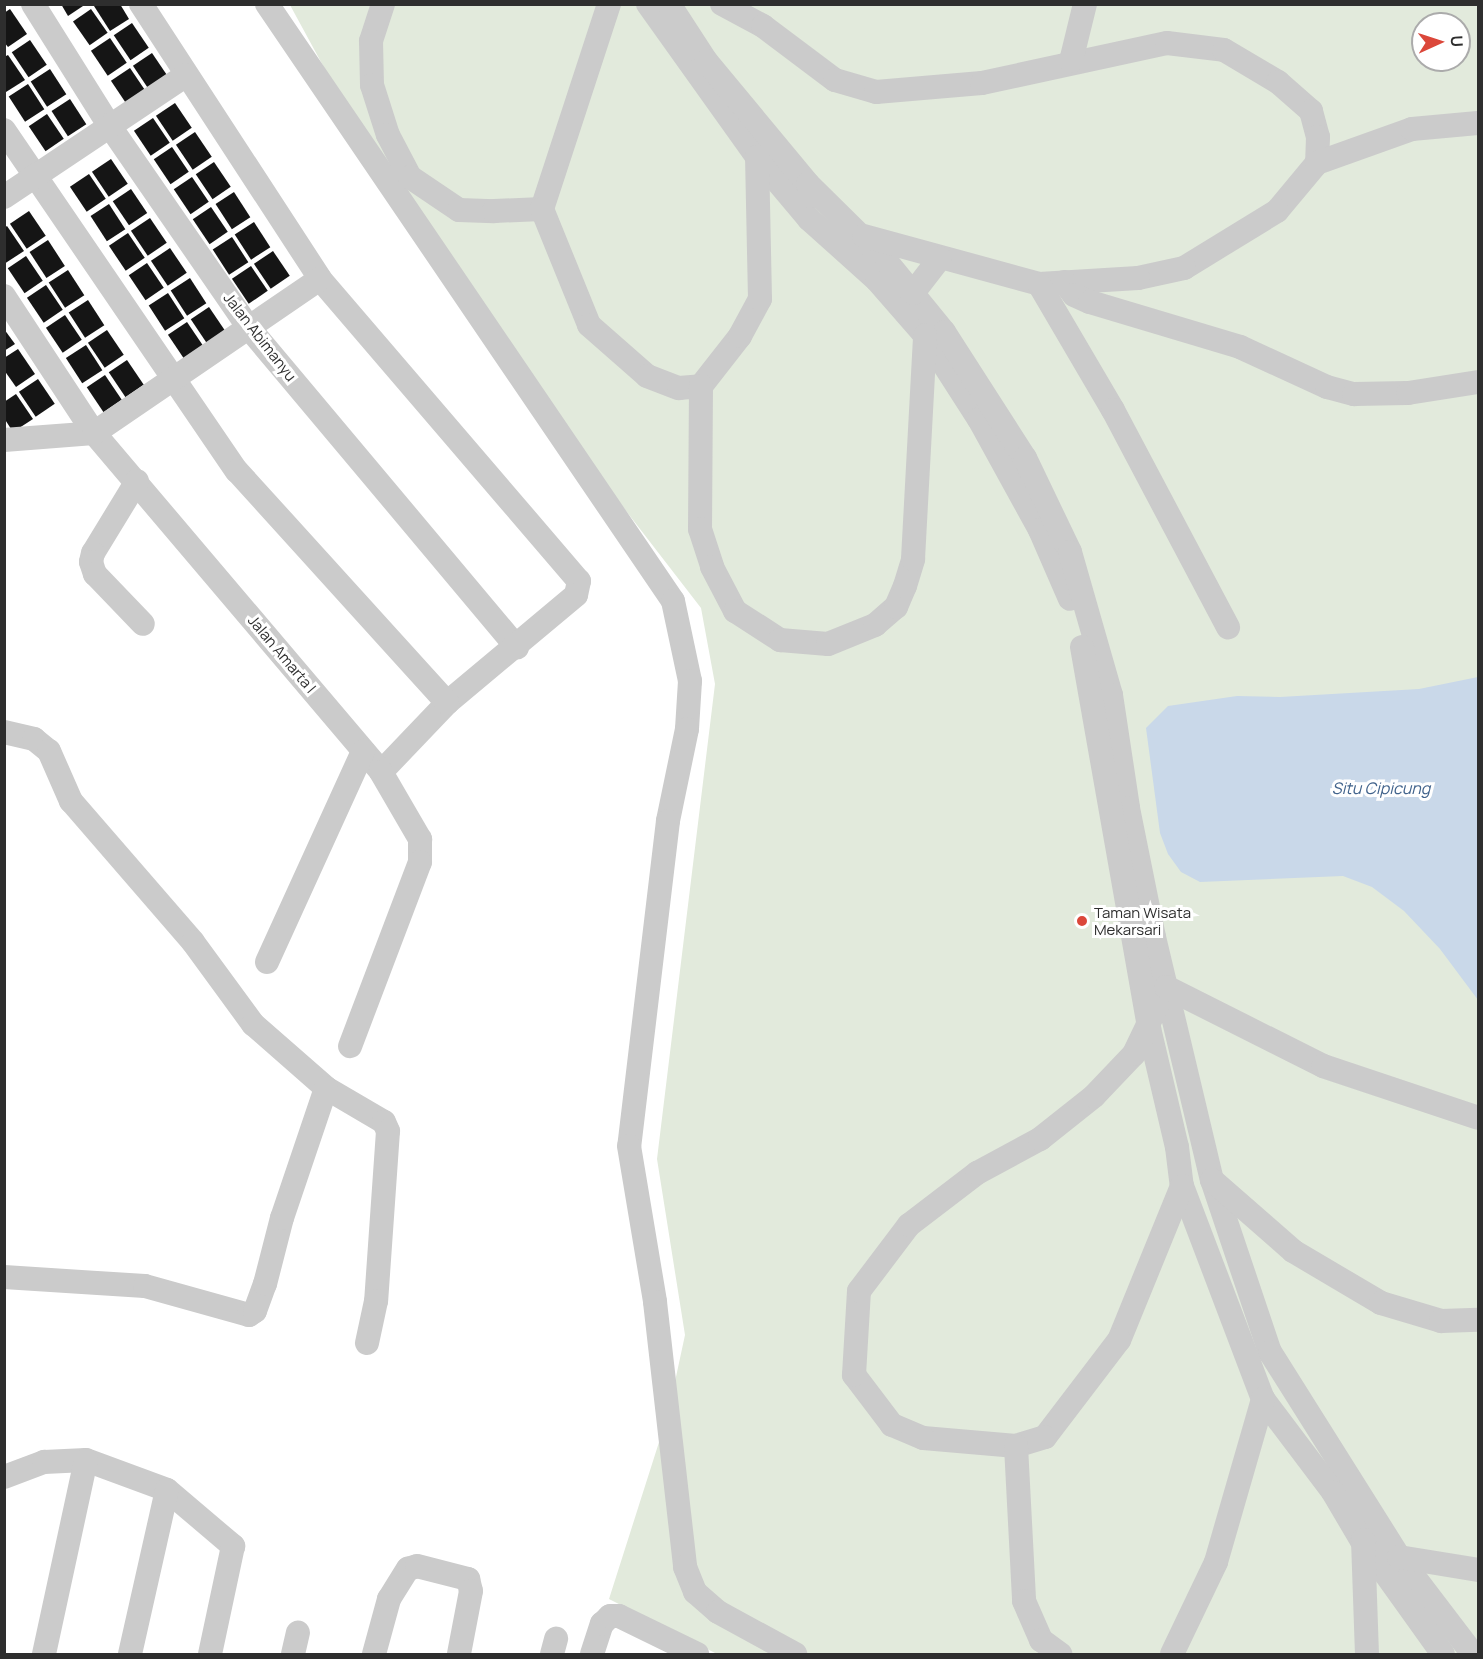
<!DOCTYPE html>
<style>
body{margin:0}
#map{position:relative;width:1483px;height:1659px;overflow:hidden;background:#fff;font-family:Manrope,sans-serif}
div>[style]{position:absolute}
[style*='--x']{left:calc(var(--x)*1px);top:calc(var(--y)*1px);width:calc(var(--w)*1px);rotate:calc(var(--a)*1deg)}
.green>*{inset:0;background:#e2eadc}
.water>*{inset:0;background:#c9d8e9}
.building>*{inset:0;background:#151515;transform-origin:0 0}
.minor>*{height:24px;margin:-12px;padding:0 12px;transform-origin:12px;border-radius:12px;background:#cbcbcb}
.dots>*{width:16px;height:16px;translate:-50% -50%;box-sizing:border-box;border:3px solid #fff;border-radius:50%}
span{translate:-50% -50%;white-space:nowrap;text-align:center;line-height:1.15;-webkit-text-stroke:6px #fff;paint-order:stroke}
.street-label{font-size:15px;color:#2e2e2e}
.poi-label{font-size:15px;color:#2e2e2e}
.left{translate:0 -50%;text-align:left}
.water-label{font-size:16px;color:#40628b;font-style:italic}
.frame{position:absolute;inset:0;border:6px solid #2e2e2e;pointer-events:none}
.north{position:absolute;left:1411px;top:12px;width:60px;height:60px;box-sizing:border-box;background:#fff;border:2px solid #ababab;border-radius:50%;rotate:87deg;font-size:16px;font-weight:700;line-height:24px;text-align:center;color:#2e2e2e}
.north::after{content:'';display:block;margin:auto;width:21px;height:27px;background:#db473a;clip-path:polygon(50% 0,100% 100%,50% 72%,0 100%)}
</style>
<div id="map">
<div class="green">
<div style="clip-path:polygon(evenodd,290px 5px,1478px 5px,1478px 1654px,717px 1654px,609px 1599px,668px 1414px,685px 1335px,657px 1159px,715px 684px,701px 608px,420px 244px,290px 5px,1423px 24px,1459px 24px,1459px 60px,1423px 60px,1423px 24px)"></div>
</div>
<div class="water">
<div style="clip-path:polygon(1478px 677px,1478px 1000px,1440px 949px,1404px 911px,1372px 887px,1343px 876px,1200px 882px,1181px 872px,1168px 854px,1160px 833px,1146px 728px,1168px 706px,1237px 696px,1280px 697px,1419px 689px)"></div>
</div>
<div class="building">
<div style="clip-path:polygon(61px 4px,86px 4px,68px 16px)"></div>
<div style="clip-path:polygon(97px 4px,120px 4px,129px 19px,110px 31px,94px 6px)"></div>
<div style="clip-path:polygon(10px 9px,27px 34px,8px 47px,4px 42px,4px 13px)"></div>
<div style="left:91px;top:9px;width:29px;height:22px;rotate:55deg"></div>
<div style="left:132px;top:23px;width:30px;height:22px;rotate:56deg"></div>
<div style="left:110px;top:38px;width:30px;height:23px;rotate:56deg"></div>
<div style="left:30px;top:40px;width:30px;height:22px;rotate:56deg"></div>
<div style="left:152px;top:53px;width:30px;height:23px;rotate:56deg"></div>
<div style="clip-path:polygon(8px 55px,25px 80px,6px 92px,4px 57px)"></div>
<div style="left:130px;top:68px;width:30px;height:23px;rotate:56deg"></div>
<div style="left:50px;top:69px;width:30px;height:23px;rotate:57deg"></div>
<div style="left:28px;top:84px;width:30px;height:23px;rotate:57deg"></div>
<div style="left:70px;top:99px;width:30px;height:22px;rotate:57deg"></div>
<div style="left:175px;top:103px;width:30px;height:23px;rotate:56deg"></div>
<div style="left:47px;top:114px;width:30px;height:22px;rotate:56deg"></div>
<div style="left:153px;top:118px;width:30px;height:23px;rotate:56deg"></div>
<div style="left:195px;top:132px;width:30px;height:23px;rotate:56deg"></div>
<div style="left:172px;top:147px;width:30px;height:22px;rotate:56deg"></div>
<div style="left:111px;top:159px;width:30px;height:23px;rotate:56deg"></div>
<div style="left:214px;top:162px;width:30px;height:22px;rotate:56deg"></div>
<div style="left:89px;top:174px;width:30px;height:23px;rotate:56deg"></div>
<div style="left:192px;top:177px;width:30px;height:22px;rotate:56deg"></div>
<div style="left:131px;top:189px;width:29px;height:22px;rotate:56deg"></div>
<div style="left:234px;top:192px;width:30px;height:22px;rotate:57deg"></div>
<div style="left:109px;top:204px;width:30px;height:22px;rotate:57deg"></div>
<div style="left:211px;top:207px;width:30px;height:22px;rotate:56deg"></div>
<div style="left:29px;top:211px;width:30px;height:23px;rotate:56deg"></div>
<div style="left:150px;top:218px;width:30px;height:23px;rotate:56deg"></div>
<div style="left:254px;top:222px;width:30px;height:23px;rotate:57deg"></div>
<div style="clip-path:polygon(7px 226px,24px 251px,4px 264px,4px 228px)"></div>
<div style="left:128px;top:233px;width:30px;height:23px;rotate:56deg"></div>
<div style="left:232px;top:237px;width:30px;height:23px;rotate:57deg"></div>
<div style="left:48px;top:240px;width:31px;height:22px;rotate:57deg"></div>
<div style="left:170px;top:248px;width:30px;height:23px;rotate:56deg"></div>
<div style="left:273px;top:251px;width:30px;height:23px;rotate:56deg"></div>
<div style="left:26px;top:256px;width:30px;height:22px;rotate:56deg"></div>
<div style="left:147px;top:263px;width:30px;height:22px;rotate:56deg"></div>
<div style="left:251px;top:266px;width:30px;height:23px;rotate:56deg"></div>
<div style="left:68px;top:270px;width:30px;height:23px;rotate:57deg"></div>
<div style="left:190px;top:278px;width:30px;height:23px;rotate:57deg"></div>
<div style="left:46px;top:285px;width:30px;height:23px;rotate:56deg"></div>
<div style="left:168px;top:293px;width:30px;height:23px;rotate:57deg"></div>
<div style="left:88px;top:300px;width:30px;height:23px;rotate:57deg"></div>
<div style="left:209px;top:307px;width:30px;height:22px;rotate:56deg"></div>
<div style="left:65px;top:315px;width:30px;height:23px;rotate:56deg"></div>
<div style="left:187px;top:322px;width:30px;height:23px;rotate:56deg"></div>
<div style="clip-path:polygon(4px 329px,15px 344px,4px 351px)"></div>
<div style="left:107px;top:330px;width:30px;height:23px;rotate:56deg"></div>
<div style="left:86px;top:345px;width:30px;height:24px;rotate:57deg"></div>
<div style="clip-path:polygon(18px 349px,35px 374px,16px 387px,4px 370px,4px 358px)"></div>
<div style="left:127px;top:360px;width:30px;height:22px;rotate:56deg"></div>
<div style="left:105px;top:375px;width:30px;height:22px;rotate:56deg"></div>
<div style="left:38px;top:379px;width:30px;height:23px;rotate:56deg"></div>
<div style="clip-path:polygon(16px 394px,33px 419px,13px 432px,4px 418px,4px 402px)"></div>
</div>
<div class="minor">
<div style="--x:33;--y:4;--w:143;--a:57.9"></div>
<div style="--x:109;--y:125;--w:247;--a:55.4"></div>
<div style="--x:249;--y:328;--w:417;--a:50"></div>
<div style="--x:141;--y:4;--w:328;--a:56.9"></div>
<div style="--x:320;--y:279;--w:398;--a:49.4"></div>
<div style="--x:579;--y:581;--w:14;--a:102"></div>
<div style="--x:576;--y:595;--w:168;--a:140.1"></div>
<div style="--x:447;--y:703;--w:95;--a:133.7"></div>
<div style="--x:267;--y:4;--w:722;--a:55.78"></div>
<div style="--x:673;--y:601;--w:82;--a:78"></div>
<div style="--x:690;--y:681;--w:48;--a:93.6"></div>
<div style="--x:687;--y:729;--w:94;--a:101.7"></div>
<div style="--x:668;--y:821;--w:327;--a:96.8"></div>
<div style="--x:629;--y:1146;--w:158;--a:80.5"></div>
<div style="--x:655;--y:1302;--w:267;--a:83.5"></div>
<div style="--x:685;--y:1567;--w:27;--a:68"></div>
<div style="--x:695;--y:1592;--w:30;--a:41"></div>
<div style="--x:718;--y:1612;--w:88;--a:28.6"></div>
<div style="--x:383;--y:4;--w:39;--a:108"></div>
<div style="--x:371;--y:41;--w:44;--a:88.7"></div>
<div style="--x:372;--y:85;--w:52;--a:72.3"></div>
<div style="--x:388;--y:135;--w:47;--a:62.4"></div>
<div style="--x:410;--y:177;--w:59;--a:34"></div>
<div style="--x:459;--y:210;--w:35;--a:2"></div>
<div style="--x:494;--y:211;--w:48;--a:-2.4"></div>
<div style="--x:542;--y:209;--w:216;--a:-71.9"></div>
<div style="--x:648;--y:4;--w:188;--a:54.5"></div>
<div style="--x:757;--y:157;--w:81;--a:50"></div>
<div style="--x:809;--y:219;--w:91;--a:41.9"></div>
<div style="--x:877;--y:280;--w:73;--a:48.9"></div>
<div style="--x:925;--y:335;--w:100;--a:57.3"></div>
<div style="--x:979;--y:419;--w:127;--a:61.2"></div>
<div style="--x:1040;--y:530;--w:75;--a:66.5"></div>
<div style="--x:669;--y:4;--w:68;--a:57"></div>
<div style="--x:706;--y:61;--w:160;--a:50.3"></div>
<div style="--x:808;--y:184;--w:111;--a:44.6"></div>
<div style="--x:887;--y:262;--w:90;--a:50.8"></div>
<div style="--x:944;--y:332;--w:150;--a:57.3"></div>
<div style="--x:1025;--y:458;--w:104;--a:64.4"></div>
<div style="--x:1070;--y:552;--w:149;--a:74"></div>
<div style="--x:1111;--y:695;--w:114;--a:81.4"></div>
<div style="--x:1128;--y:808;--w:132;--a:78.6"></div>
<div style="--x:1154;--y:937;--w:250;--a:76.6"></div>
<div style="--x:1212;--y:1180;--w:182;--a:71.4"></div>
<div style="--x:1270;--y:1352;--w:242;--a:57.8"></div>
<div style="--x:1399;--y:1557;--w:122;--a:52.7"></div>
<div style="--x:722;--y:4;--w:47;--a:28.2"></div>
<div style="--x:763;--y:26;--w:90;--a:36.9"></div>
<div style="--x:835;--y:80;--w:43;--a:16.3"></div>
<div style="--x:876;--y:92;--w:106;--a:-4.9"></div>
<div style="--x:982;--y:83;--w:189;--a:-12.2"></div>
<div style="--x:1167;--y:43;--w:57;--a:7"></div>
<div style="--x:1224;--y:50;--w:63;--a:30.7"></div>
<div style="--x:1278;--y:82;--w:44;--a:41.3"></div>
<div style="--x:1311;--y:111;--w:27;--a:75"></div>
<div style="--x:1318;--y:137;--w:26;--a:92"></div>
<div style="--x:1317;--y:163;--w:62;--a:129.8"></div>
<div style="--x:1277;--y:211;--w:109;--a:148.5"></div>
<div style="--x:1184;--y:268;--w:47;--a:167.7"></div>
<div style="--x:1138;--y:278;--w:99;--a:176.5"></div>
<div style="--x:1071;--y:61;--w:59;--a:-76.2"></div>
<div style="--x:4;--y:130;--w:413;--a:55.7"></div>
<div style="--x:237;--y:471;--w:313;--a:47.8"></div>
<div style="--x:1317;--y:163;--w:101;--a:-19.7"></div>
<div style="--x:1412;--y:129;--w:66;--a:-5.2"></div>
<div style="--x:4;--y:197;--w:219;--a:-33.8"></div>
<div style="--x:542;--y:209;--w:125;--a:67.9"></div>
<div style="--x:589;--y:325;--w:77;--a:41.3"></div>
<div style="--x:647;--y:376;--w:34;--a:21"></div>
<div style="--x:679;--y:388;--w:22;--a:-5"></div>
<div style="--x:701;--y:386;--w:63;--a:-52"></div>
<div style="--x:740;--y:336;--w:42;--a:-61.6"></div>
<div style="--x:760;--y:299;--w:142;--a:-91.2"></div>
<div style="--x:864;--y:236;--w:181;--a:15.3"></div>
<div style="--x:1039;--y:284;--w:146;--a:59.6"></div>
<div style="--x:1113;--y:410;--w:246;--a:62.1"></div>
<div style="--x:1064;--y:282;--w:16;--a:52"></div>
<div style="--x:1074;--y:295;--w:17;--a:24"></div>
<div style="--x:1090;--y:302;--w:157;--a:16.7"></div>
<div style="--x:1240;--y:347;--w:96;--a:24.7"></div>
<div style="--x:1327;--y:387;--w:28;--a:15"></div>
<div style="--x:1354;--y:394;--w:54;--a:-1.1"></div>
<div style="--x:1408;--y:393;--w:71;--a:-8.9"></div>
<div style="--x:913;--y:293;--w:44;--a:-52.4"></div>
<div style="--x:4;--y:296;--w:164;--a:56.7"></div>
<div style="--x:94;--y:433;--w:444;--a:49.7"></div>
<div style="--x:381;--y:772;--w:78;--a:59.8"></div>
<div style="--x:420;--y:839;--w:23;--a:90"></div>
<div style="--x:420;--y:862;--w:197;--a:110.8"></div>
<div style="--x:701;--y:386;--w:143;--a:90.4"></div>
<div style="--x:700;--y:529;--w:40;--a:72"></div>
<div style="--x:712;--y:567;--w:50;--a:62.4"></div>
<div style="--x:735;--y:611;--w:54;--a:32.8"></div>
<div style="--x:780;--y:640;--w:48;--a:4.8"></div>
<div style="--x:828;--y:644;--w:51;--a:-22"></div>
<div style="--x:875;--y:625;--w:28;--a:-41"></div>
<div style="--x:896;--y:607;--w:23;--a:-67"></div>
<div style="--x:905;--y:586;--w:28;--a:-73"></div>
<div style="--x:913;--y:559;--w:224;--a:-86.9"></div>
<div style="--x:4;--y:440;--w:90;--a:-4.4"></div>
<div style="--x:94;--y:433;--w:273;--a:-34.3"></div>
<div style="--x:137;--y:481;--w:84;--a:121.4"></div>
<div style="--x:93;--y:553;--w:9;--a:103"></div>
<div style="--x:91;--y:562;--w:13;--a:72"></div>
<div style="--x:95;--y:574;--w:69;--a:46.2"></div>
<div style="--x:1082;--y:647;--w:387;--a:80"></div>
<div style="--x:1149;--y:1028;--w:122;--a:76.8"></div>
<div style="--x:1177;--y:1147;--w:39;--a:83"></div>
<div style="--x:1182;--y:1186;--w:228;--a:69.2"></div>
<div style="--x:1263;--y:1399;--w:116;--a:53"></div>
<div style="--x:1333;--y:1492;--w:57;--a:59.4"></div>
<div style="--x:1362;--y:1541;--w:139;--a:54.4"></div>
<div style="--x:4;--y:732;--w:31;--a:13"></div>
<div style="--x:34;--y:739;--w:19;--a:39"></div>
<div style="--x:49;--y:751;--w:55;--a:66.3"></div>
<div style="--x:71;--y:801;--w:186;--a:49.1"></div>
<div style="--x:193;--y:942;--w:102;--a:53.8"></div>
<div style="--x:253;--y:1024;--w:97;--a:41.2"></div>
<div style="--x:326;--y:1088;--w:67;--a:30.4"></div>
<div style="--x:384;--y:1122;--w:10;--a:66"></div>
<div style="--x:388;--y:1131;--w:170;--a:94"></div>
<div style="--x:376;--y:1301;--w:43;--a:102.1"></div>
<div style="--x:267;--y:962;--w:232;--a:-65.5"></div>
<div style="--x:1212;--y:1180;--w:108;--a:41.2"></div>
<div style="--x:1293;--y:1251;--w:102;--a:30.6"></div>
<div style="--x:1381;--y:1303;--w:63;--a:16.7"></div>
<div style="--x:1441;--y:1321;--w:37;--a:-2"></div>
<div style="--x:1182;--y:1186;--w:166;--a:112.2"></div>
<div style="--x:1119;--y:1340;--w:122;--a:127.3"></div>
<div style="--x:1045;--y:1437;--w:30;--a:163"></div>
<div style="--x:1016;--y:1446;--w:93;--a:-175.1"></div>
<div style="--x:923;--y:1438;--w:34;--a:-157"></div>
<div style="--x:892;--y:1425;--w:63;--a:-127.2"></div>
<div style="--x:854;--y:1375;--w:84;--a:-86.6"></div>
<div style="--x:859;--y:1291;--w:83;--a:-52.9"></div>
<div style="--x:909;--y:1225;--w:86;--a:-37.4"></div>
<div style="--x:977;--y:1173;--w:72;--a:-28.4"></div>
<div style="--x:1040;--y:1139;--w:69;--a:-38.5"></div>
<div style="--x:1094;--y:1096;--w:58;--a:-46.4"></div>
<div style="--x:1134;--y:1054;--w:74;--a:-64.5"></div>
<div style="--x:1166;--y:987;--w:176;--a:26.7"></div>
<div style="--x:1323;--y:1066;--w:163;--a:18.5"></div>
<div style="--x:4;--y:1277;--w:141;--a:3.7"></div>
<div style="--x:145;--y:1286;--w:108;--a:15.6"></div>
<div style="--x:249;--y:1315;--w:7;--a:-34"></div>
<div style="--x:255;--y:1311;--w:29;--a:-70"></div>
<div style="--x:265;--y:1284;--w:68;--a:-75.6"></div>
<div style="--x:282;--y:1218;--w:137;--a:-71.3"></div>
<div style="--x:1016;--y:1446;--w:155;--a:87"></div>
<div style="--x:1024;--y:1601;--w:43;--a:66.4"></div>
<div style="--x:1041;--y:1640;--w:24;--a:36"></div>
<div style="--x:4;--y:1477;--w:43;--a:-20.6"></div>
<div style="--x:44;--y:1462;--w:42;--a:-2.7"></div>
<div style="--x:86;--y:1460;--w:86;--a:20.3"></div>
<div style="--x:167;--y:1490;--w:87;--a:40.3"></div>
<div style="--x:233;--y:1546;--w:110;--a:102"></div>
<div style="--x:1363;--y:1540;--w:114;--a:88"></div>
<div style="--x:1399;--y:1557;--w:80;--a:9.3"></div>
<div style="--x:44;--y:1654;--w:198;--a:-77.8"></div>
<div style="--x:130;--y:1654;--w:168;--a:-77.3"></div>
<div style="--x:293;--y:1654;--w:22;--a:-77"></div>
<div style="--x:374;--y:1654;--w:57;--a:-74.7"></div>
<div style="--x:389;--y:1599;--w:36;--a:-58"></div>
<div style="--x:408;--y:1569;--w:9;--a:-18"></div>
<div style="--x:417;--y:1566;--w:53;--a:14.3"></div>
<div style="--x:468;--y:1579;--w:12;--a:76"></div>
<div style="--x:471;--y:1591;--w:64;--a:100.8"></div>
<div style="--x:552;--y:1654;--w:16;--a:-75"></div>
<div style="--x:592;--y:1654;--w:32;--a:-72"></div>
<div style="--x:602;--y:1624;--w:11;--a:-45"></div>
<div style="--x:610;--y:1616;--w:9;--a:0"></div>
<div style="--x:619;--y:1616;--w:87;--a:26"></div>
<div style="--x:1172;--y:1654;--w:102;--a:-64.4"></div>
<div style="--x:1216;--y:1562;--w:170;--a:-73.9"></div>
</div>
<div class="dots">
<div style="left:1082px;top:921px;background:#db473a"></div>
</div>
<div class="street-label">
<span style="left:260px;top:337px;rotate:52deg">Jalan Abimanyu</span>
<span style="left:282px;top:654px;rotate:50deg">Jalan Amarta I</span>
</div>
<div class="poi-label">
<span class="left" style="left:1094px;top:921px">Taman Wisata<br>Mekarsari</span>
</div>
<div class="water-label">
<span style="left:1381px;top:788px">Situ Cipicung</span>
</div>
<div class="frame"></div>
<div class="north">U</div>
</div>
